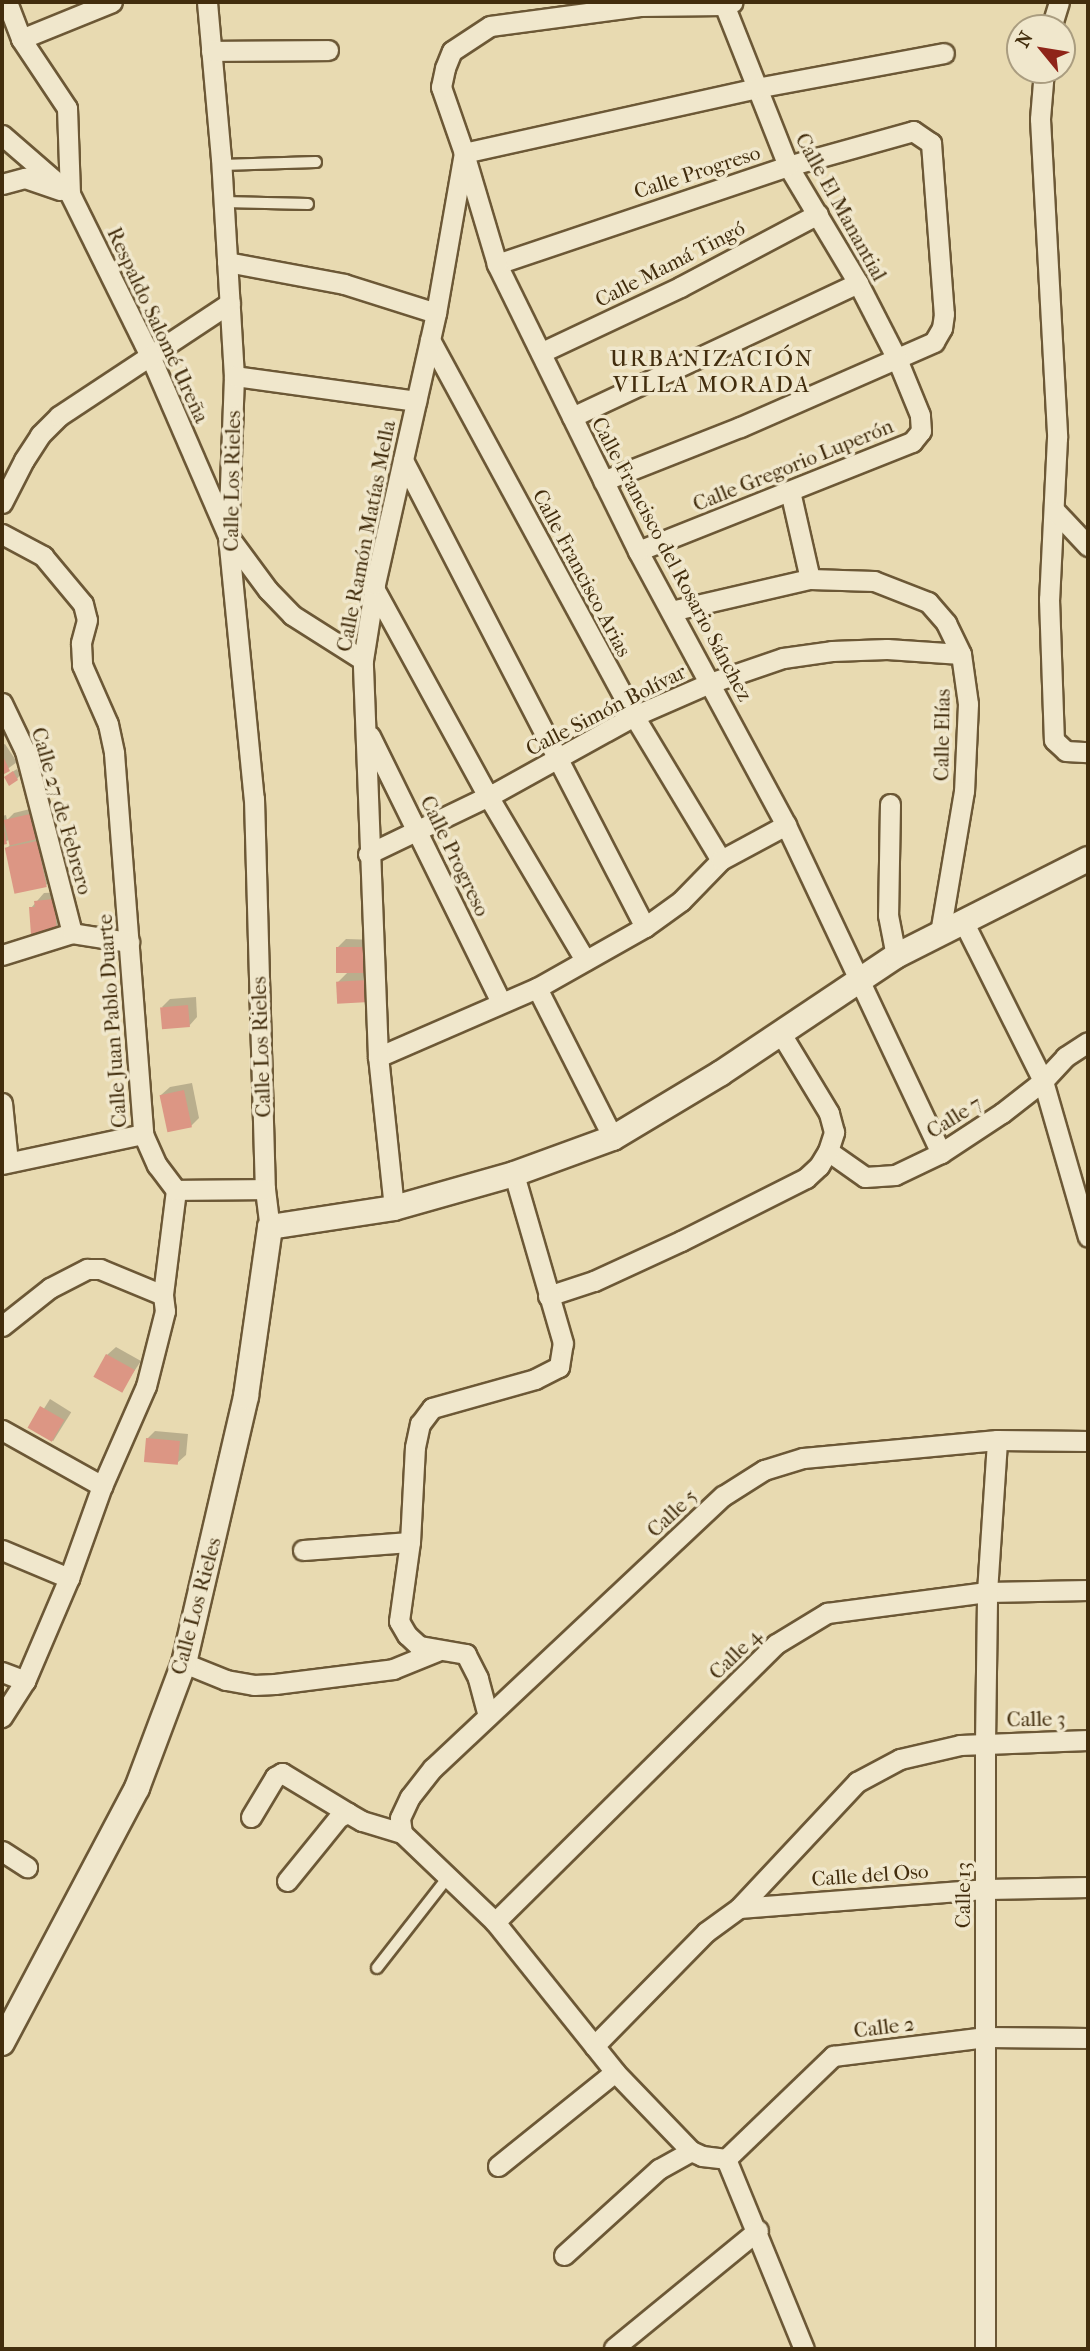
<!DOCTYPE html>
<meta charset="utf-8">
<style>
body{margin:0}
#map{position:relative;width:1090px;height:2351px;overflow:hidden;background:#e8dab1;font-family:"IM FELL French Canon",serif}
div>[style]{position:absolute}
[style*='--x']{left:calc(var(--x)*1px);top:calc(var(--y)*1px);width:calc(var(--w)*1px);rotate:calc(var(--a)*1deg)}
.shadow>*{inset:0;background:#0003;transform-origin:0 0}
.building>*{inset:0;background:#dc9684;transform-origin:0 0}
.roads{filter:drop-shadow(2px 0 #6c5836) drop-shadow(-2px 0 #6c5836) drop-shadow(0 2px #6c5836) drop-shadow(0 -2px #6c5836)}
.service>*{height:10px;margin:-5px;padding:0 5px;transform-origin:5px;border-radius:5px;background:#f0e7cc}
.minor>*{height:19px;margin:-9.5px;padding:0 9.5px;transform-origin:9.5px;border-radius:9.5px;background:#f0e7cc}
.tertiary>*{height:24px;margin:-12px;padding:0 12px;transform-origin:12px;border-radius:12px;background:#f0e7cc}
span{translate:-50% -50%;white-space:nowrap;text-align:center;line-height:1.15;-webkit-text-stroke:7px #f0e7cc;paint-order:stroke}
.street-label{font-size:21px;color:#422d0d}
.neighbourhood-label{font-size:23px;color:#422d0d;letter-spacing:2px}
.frame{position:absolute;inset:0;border:4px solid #422d0d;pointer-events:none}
.north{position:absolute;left:1006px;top:14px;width:70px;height:70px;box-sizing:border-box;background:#f0e7cc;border:2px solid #aa9d80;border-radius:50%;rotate:300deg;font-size:19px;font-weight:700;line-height:28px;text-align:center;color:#422d0d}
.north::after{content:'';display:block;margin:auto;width:24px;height:32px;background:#8f2418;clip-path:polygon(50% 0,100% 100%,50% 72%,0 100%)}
</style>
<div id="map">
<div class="shadow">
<div style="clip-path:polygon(2px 724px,6px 735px,2px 739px)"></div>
<div style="clip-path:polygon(5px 744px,17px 762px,2px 773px,2px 745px)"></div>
<div style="clip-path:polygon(17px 769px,20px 775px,17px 779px,9px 774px)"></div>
<div style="clip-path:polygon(38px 807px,54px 877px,46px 885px,7px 848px,11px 844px,10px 839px,2px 844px,2px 816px,6px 815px,7px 820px,14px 813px)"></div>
<div style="clip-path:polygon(62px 892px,64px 923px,56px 931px,31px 908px,44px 893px)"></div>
<div style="clip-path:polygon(346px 939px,377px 940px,376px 992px,338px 982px,348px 972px,338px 947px)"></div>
<div style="clip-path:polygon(196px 997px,197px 1017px,189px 1026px,162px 1007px,170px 999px)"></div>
<div style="clip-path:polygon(192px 1083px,199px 1118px,191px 1126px,161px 1095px,170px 1087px)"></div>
<div style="clip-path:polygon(116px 1347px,141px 1361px,121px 1391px,107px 1355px)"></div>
<div style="left:50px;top:1399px;width:25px;height:34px;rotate:32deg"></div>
<div style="clip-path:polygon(155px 1431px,188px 1434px,186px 1455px,177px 1463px,147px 1439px)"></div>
</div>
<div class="building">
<div style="clip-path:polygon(2px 754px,10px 771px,2px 775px)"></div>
<div style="clip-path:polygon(13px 771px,18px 780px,9px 786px,4px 777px)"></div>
<div style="left:30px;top:814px;width:26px;height:27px;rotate:77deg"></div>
<div style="clip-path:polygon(2px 820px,7px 844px,2px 845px)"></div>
<div style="left:37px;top:841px;width:47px;height:33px;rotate:78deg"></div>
<div style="clip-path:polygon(54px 899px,57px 932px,31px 935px,29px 907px,35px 907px,34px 901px)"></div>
<div style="left:336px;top:947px;width:34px;height:26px"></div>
<div style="left:368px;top:980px;width:22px;height:32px;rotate:87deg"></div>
<div style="left:188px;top:1005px;width:22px;height:28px;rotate:85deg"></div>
<div style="left:184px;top:1090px;width:38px;height:25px;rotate:78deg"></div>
<div style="left:106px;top:1354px;width:33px;height:26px;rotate:29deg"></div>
<div style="left:40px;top:1406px;width:28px;height:25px;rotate:30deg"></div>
<div style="left:146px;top:1438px;width:34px;height:24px;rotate:5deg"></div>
</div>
<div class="roads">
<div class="service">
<div style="--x:222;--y:165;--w:94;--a:-1.8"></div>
<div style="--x:224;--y:202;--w:84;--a:1.4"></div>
<div style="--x:377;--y:1968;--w:115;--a:-52"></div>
</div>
<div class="minor">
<div style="--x:7;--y:2;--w:40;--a:69"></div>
<div style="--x:21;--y:39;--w:83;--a:56.3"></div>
<div style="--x:67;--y:108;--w:86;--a:88"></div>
<div style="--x:70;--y:194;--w:183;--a:63.7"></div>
<div style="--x:151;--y:358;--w:194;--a:66.6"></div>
<div style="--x:228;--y:536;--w:67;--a:53.5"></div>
<div style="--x:268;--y:590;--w:35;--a:46"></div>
<div style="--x:292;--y:615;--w:84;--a:32.4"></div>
<div style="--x:207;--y:2;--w:157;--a:84.9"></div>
<div style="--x:221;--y:158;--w:218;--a:86.6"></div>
<div style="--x:234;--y:376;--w:160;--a:92.1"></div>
<div style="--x:228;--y:536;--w:264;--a:84.4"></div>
<div style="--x:254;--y:799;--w:390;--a:88.4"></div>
<div style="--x:265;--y:1189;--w:38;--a:83"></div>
<div style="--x:1051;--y:28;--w:27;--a:-73"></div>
<div style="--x:21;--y:39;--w:98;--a:-22.1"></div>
<div style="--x:211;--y:51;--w:117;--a:-0.5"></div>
<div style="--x:1044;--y:70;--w:49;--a:94.7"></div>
<div style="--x:1040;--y:119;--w:319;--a:86.9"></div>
<div style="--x:1057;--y:438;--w:161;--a:92.8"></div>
<div style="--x:1049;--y:599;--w:141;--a:88"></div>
<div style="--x:1054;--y:740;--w:16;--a:43"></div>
<div style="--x:1066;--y:751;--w:22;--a:3"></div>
<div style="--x:2;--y:135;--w:90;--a:40.9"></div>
<div style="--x:2;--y:184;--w:24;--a:-15"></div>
<div style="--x:25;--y:178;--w:37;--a:19"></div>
<div style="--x:227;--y:262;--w:119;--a:10.6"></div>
<div style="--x:344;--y:284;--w:96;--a:17.5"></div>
<div style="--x:497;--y:264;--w:307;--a:-18.6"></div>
<div style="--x:788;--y:166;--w:130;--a:-15.6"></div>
<div style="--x:913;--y:131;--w:22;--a:34"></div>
<div style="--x:931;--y:143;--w:171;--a:85.7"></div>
<div style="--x:944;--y:314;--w:14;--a:98"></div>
<div style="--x:942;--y:328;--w:16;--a:120"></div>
<div style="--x:934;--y:342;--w:212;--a:156.3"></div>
<div style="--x:740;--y:427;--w:147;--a:158.5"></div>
<div style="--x:430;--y:340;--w:428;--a:61.5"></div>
<div style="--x:634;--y:716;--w:168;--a:58.9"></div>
<div style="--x:542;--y:352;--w:153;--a:-25.2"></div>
<div style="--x:680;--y:287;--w:156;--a:-27.9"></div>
<div style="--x:234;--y:376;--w:184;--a:7.8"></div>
<div style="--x:572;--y:417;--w:316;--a:-25.1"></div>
<div style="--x:403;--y:460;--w:526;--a:62.61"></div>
<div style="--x:790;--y:491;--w:90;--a:77.2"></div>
<div style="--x:2;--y:503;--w:48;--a:-62.9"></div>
<div style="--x:24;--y:460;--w:30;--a:-57"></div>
<div style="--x:40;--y:435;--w:27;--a:-45"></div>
<div style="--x:59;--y:416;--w:205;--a:-33.5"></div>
<div style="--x:1056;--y:512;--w:47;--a:46.7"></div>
<div style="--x:2;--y:534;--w:47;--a:28.2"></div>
<div style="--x:43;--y:556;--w:62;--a:50.2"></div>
<div style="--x:83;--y:604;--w:16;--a:76"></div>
<div style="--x:87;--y:620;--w:24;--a:105"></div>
<div style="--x:81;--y:643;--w:22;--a:87"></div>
<div style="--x:82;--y:665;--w:64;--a:66.2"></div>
<div style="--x:108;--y:724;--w:30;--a:78"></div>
<div style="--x:114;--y:753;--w:382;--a:85.6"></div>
<div style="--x:143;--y:1134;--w:34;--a:66"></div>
<div style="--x:157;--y:1165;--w:31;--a:53"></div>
<div style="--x:176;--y:1190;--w:106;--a:97.1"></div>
<div style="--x:163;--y:1295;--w:16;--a:83"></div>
<div style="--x:165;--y:1311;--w:77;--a:104.2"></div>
<div style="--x:146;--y:1386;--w:109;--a:113.7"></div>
<div style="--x:102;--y:1486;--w:98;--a:109.7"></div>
<div style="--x:69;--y:1578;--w:112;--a:113.1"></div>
<div style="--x:25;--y:1681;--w:43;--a:122.6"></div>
<div style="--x:638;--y:551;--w:295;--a:-21.7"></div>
<div style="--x:912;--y:442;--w:14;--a:-51"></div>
<div style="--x:921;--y:431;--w:16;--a:-94"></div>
<div style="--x:920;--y:415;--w:61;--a:-112.3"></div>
<div style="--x:897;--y:359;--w:85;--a:-117.2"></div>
<div style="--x:858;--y:283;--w:136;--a:-120.9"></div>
<div style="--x:788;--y:166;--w:176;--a:-111.6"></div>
<div style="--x:375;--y:590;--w:235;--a:61.3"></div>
<div style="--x:488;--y:796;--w:191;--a:59.4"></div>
<div style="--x:671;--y:611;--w:143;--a:-13"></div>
<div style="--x:810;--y:579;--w:64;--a:1.8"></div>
<div style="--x:874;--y:581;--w:58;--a:21.3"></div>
<div style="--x:928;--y:602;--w:28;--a:49"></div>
<div style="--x:946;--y:623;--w:34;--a:64"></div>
<div style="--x:961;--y:654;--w:50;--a:82"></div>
<div style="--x:968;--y:704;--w:87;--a:92.6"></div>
<div style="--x:964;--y:791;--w:144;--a:99.6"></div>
<div style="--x:2;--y:703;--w:53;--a:64.4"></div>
<div style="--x:25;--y:751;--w:188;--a:75.5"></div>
<div style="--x:370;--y:736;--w:297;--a:63.8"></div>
<div style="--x:890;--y:804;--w:111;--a:91"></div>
<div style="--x:888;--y:915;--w:42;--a:79"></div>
<div style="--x:368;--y:854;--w:141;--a:-25.7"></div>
<div style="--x:495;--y:793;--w:159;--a:-29"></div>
<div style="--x:634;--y:716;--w:83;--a:-23.5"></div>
<div style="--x:710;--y:683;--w:77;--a:-18.9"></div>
<div style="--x:783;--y:658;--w:49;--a:-8.1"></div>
<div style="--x:832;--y:651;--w:55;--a:-2.1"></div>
<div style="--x:887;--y:649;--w:74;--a:3.9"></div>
<div style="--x:963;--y:921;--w:179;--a:63.4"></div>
<div style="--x:1043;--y:1081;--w:162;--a:73.9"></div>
<div style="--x:2;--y:955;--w:73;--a:-17.4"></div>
<div style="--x:72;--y:933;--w:58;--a:9"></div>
<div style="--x:537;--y:988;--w:168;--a:63.1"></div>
<div style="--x:378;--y:1057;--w:173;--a:-23.5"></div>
<div style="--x:537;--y:988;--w:124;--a:-29.5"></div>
<div style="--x:645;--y:927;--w:44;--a:-35.8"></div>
<div style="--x:681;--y:901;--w:57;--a:-45.7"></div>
<div style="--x:721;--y:860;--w:74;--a:-28.3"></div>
<div style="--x:2;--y:1103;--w:59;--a:84.2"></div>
<div style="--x:828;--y:1151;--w:45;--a:35.1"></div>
<div style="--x:865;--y:1177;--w:30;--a:-4"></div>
<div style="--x:895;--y:1175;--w:51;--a:-25.6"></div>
<div style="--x:941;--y:1153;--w:73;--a:-33.3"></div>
<div style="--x:1002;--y:1113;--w:52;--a:-38"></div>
<div style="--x:1043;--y:1081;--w:33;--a:-47"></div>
<div style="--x:1065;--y:1057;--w:27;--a:-33"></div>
<div style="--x:941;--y:1153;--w:363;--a:-115.3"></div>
<div style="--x:786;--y:825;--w:311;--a:-118.4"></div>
<div style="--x:638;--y:551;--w:320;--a:-116.2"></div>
<div style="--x:497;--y:264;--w:116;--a:-106.6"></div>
<div style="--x:464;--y:153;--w:299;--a:-12.5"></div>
<div style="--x:756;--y:88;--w:191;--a:-10.5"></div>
<div style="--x:2;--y:1164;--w:144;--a:-12"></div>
<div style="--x:176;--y:1190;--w:89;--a:-0.6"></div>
<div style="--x:394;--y:1208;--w:152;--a:-96"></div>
<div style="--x:378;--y:1057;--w:397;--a:-92.2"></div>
<div style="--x:363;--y:660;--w:77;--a:-81"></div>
<div style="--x:375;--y:584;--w:278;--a:-77.3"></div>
<div style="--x:436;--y:313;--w:162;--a:-80.1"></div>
<div style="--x:464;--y:153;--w:70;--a:-109.2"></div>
<div style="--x:441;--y:87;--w:19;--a:-78"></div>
<div style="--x:445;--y:68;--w:18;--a:-68"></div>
<div style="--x:452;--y:51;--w:45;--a:-33.3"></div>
<div style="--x:490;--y:26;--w:151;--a:-7.6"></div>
<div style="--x:640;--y:6;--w:84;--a:-0.7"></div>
<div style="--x:724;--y:5;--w:9;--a:-18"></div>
<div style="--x:548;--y:1296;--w:48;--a:-18.1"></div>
<div style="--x:594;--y:1281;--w:96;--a:-24.7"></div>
<div style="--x:681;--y:1241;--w:140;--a:-26.7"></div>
<div style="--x:806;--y:1178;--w:18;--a:-43"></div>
<div style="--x:819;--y:1166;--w:17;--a:-59"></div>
<div style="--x:828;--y:1151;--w:20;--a:-72"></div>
<div style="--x:834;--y:1132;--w:20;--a:-105"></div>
<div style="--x:829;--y:1113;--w:95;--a:-121.2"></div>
<div style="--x:2;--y:1326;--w:61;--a:-38.4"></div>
<div style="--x:50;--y:1288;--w:42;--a:-27.2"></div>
<div style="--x:87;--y:1269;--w:13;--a:0"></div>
<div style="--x:100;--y:1269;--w:68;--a:22.4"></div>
<div style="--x:2;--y:1430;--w:115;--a:29.2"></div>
<div style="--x:2;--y:1550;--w:73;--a:22.7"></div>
<div style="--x:303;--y:1550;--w:107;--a:-4.3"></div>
<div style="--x:184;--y:1663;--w:45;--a:22"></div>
<div style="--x:226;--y:1680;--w:28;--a:10"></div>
<div style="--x:254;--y:1685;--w:21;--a:-3"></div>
<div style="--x:275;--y:1684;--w:119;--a:-7.2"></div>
<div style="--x:393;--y:1669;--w:48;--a:-22.2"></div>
<div style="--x:2;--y:1672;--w:25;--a:21"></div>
<div style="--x:488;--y:1716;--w:39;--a:-105"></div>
<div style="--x:478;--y:1678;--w:27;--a:-117"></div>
<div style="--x:466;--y:1654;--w:48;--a:-170.3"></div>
<div style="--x:419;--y:1646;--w:16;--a:-137"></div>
<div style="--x:407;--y:1635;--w:16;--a:-120"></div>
<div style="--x:399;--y:1621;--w:80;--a:-82.1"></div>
<div style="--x:410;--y:1542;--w:95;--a:-87"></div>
<div style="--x:415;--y:1447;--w:24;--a:-78"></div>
<div style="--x:420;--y:1424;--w:20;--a:-53"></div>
<div style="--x:432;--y:1408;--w:107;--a:-15.7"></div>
<div style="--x:535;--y:1379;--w:27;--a:-27"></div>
<div style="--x:559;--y:1367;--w:24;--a:-81"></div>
<div style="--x:563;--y:1343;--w:176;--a:-106.2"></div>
<div style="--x:251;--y:1817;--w:47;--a:-59"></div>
<div style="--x:275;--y:1777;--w:8;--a:-30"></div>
<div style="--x:282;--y:1773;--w:77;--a:31.2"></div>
<div style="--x:402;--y:1833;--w:15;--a:-98"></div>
<div style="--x:400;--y:1818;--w:23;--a:-65"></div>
<div style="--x:410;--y:1797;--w:37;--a:-52"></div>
<div style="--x:433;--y:1768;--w:398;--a:-43.2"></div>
<div style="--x:723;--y:1496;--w:49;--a:-32.4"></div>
<div style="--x:764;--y:1470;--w:41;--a:-17.1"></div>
<div style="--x:803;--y:1458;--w:195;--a:-5.3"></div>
<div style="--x:997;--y:1440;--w:91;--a:0.6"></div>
<div style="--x:2;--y:1851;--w:30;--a:33"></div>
<div style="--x:287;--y:1881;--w:82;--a:-50.9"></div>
<div style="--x:339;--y:1817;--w:10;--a:-24"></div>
<div style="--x:348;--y:1813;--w:16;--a:30"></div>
<div style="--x:362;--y:1821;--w:42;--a:16.7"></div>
<div style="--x:402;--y:1833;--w:129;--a:43.7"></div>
<div style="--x:495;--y:1922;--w:192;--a:51.3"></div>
<div style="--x:615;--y:2072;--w:110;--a:46.1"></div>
<div style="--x:691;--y:2151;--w:12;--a:24"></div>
<div style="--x:702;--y:2156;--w:24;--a:7"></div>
<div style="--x:726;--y:2159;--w:205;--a:67.7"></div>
<div style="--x:739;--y:1908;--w:249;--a:-4.4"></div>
<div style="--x:987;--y:1889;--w:101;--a:-1.1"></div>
<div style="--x:495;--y:1922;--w:395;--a:-44.7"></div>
<div style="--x:776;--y:1644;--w:60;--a:-31.3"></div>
<div style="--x:827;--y:1613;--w:161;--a:-7.5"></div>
<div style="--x:987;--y:1592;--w:101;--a:-1.1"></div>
<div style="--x:594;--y:2046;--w:160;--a:-45.5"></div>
<div style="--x:706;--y:1932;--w:41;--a:-36"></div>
<div style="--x:739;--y:1908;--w:173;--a:-46.9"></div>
<div style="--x:857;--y:1782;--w:49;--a:-28.1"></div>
<div style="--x:900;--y:1759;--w:62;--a:-13.1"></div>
<div style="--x:960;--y:1745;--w:128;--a:-2.2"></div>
<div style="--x:726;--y:2159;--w:149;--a:-43.9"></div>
<div style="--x:833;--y:2056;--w:154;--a:-7.1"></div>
<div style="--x:986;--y:2037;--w:102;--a:0.6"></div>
<div style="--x:498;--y:2166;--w:150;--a:-38.8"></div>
<div style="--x:564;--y:2255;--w:128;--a:-42.2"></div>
<div style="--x:659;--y:2169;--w:37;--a:-29"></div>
<div style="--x:614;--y:2348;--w:186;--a:-39.3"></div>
<div style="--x:985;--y:2349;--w:606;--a:-90"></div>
<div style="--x:985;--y:1743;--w:151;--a:-89.2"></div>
<div style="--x:987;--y:1592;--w:152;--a:-86.2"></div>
</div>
<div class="tertiary">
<div style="--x:2;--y:2043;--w:289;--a:-62.1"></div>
<div style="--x:137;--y:1788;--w:134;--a:-69.4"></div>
<div style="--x:184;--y:1663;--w:274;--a:-76.9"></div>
<div style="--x:246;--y:1396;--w:171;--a:-81.9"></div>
<div style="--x:270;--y:1227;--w:125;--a:-8.7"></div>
<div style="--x:394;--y:1208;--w:125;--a:-15.8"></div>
<div style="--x:514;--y:1174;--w:105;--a:-20"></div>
<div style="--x:613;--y:1138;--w:126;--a:-31"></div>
<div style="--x:721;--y:1073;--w:211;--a:-33.8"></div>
<div style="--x:896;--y:956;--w:215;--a:-26.8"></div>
</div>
</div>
<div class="street-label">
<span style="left:697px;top:172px;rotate:-18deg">Calle Progreso</span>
<span style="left:841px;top:207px;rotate:61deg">Calle El Manantial</span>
<span style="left:670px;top:264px;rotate:-27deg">Calle Mamá Tingó</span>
<span style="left:158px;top:325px;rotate:65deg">Respaldo Salomé Ureña</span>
<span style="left:793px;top:465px;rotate:-22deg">Calle Gregorio Luperón</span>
<span style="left:232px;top:481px;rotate:-89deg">Calle Los Rieles</span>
<span style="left:366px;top:536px;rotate:-79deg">Calle Ramón Matías Mella</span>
<span style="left:672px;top:559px;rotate:62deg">Calle Francisco del Rosario Sánchez</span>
<span style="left:582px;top:573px;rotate:62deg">Calle Francisco Arias</span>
<span style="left:606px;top:710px;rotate:-27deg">Calle Simón Bolívar</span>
<span style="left:942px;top:735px;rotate:-89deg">Calle Elías</span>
<span style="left:62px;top:811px;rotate:74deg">Calle 27 de Febrero</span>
<span style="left:455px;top:856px;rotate:64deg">Calle Progreso</span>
<span style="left:112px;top:1021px;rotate:-94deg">Calle Juan Pablo Duarte</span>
<span style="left:261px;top:1047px;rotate:-92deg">Calle Los Rieles</span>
<span style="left:954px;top:1117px;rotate:-32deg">Calle 7</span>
<span style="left:672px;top:1513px;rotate:-43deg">Calle 5</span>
<span style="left:196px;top:1606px;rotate:-75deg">Calle Los Rieles</span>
<span style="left:735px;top:1654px;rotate:-44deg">Calle 4</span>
<span style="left:1036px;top:1719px;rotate:-1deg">Calle 3</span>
<span style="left:870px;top:1875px;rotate:-4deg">Calle del Oso</span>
<span style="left:963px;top:1895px;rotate:-90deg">Calle 13</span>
<span style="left:884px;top:2027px;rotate:-7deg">Calle 2</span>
</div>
<div class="neighbourhood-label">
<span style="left:712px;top:372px">URBANIZACIÓN<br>VILLA MORADA</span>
</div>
<div class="frame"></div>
<div class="north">N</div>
</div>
